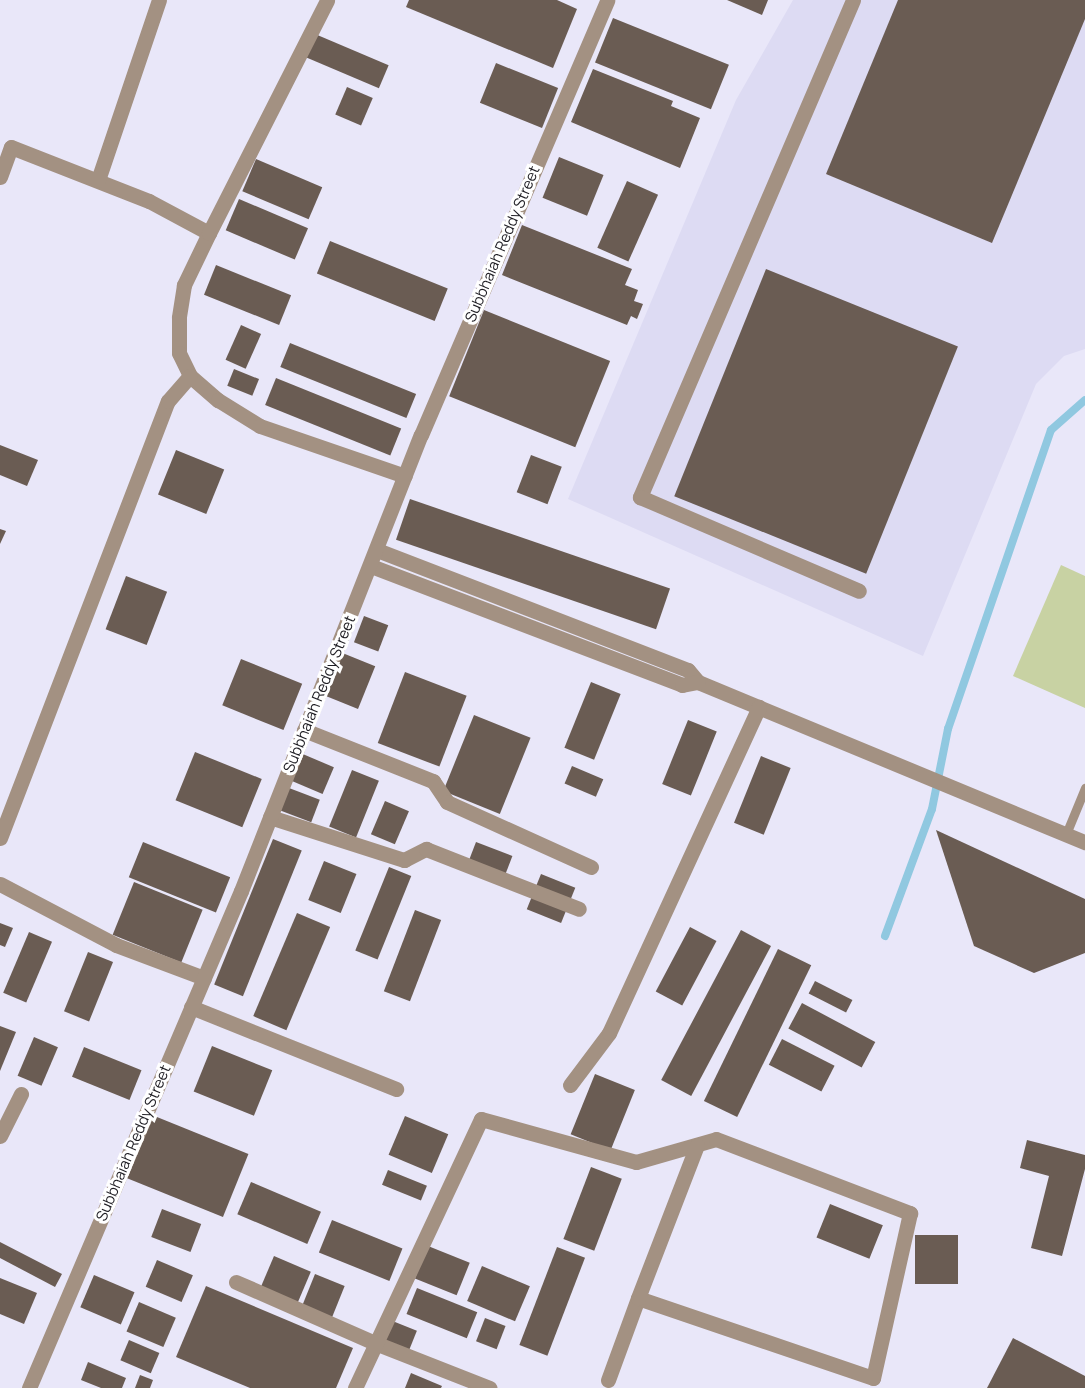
<!DOCTYPE html>
<style>
body{margin:0}
#map{position:relative;width:1085px;height:1388px;overflow:hidden;background:#e9e7f9;font-family:Manrope,sans-serif}
div>[style]{position:absolute}
[style*='--x']{left:calc(var(--x)*1px);top:calc(var(--y)*1px);width:calc(var(--w)*1px);rotate:calc(var(--a)*1deg)}
.built>*{inset:0;background:#dddbf3}
.green>*{inset:0;background:#c8d2a3}
.stream>*{height:8px;margin:-4px;padding:0 4px;transform-origin:4px;border-radius:4px;background:#90c8e0}
.building>*{inset:0;background:#6a5c53;transform-origin:0 0}
.service>*{height:9px;margin:-4.5px;padding:0 4.5px;transform-origin:4.5px;border-radius:4.5px;background:#a39182}
.minor>*{height:15px;margin:-7.5px;padding:0 7.5px;transform-origin:7.5px;border-radius:7.5px;background:#a39182}
span{translate:-50% -50%;white-space:nowrap;text-align:center;line-height:1.15;-webkit-text-stroke:6px #fff;paint-order:stroke}
.street-label{font-size:15px;color:#1e1d23}
</style>
<div id="map">
<div class="built">
<div style="clip-path:polygon(793px 0,1085px 0,1085px 349px,1064px 356px,1036px 384px,923px 656px,568px 499px,736px 100px)"></div>
</div>
<div class="green">
<div style="clip-path:polygon(1061px 565px,1085px 576px,1085px 708px,1013px 676px)"></div>
</div>
<div class="stream">
<div style="--x:885;--y:936;--w:135;--a:-69.7"></div>
<div style="--x:932;--y:809;--w:82;--a:-78.7"></div>
<div style="--x:948;--y:729;--w:316;--a:-71"></div>
<div style="--x:1051;--y:430;--w:45;--a:-41.4"></div>
</div>
<div class="building">
<div style="clip-path:polygon(409px 0,557px 0,577px 9px,553px 68px,406px 7px)"></div>
<div style="clip-path:polygon(727px 0,768px 0,762px 15px)"></div>
<div style="clip-path:polygon(898px 0,1085px 0,1085px 19px,992px 243px,826px 174px)"></div>
<div style="left:613px;top:18px;width:125px;height:48px;rotate:22deg"></div>
<div style="left:315px;top:34px;width:80px;height:25px;rotate:23deg"></div>
<div style="left:496px;top:63px;width:67px;height:43px;rotate:22deg"></div>
<div style="clip-path:polygon(593px 69px,673px 101px,671px 106px,700px 118px,680px 168px,571px 122px)"></div>
<div style="left:347px;top:87px;width:28px;height:30px;rotate:23deg"></div>
<div style="left:559px;top:157px;width:48px;height:44px;rotate:22deg"></div>
<div style="left:256px;top:159px;width:72px;height:35px;rotate:23deg"></div>
<div style="left:627px;top:181px;width:34px;height:73px;rotate:24deg"></div>
<div style="left:239px;top:199px;width:75px;height:34px;rotate:23deg"></div>
<div style="clip-path:polygon(522px 225px,632px 269px,625px 285px,638px 290px,634px 301px,643px 304px,637px 319px,631px 316px,627px 325px,502px 275px)"></div>
<div style="left:330px;top:241px;width:127px;height:35px;rotate:22deg"></div>
<div style="left:216px;top:265px;width:81px;height:32px;rotate:22deg"></div>
<div style="left:766px;top:269px;width:207px;height:245px;rotate:22deg"></div>
<div style="left:484px;top:310px;width:136px;height:93px;rotate:22deg"></div>
<div style="left:241px;top:325px;width:22px;height:38px;rotate:24deg"></div>
<div style="left:290px;top:343px;width:136px;height:26px;rotate:22deg"></div>
<div style="left:234px;top:369px;width:27px;height:18px;rotate:22deg"></div>
<div style="left:276px;top:378px;width:135px;height:29px;rotate:22deg"></div>
<div style="clip-path:polygon(0 445px,38px 460px,27px 486px,0 475px)"></div>
<div style="left:176px;top:450px;width:52px;height:48px;rotate:22deg"></div>
<div style="left:531px;top:455px;width:33px;height:40px;rotate:21deg"></div>
<div style="left:410px;top:499px;width:275px;height:43px;rotate:19deg"></div>
<div style="clip-path:polygon(0 529px,6px 531px,0 544px)"></div>
<div style="left:126px;top:576px;width:44px;height:57px;rotate:21deg"></div>
<div style="left:364px;top:616px;width:26px;height:28px;rotate:21deg"></div>
<div style="left:340px;top:652px;width:38px;height:46px;rotate:22deg"></div>
<div style="left:241px;top:659px;width:66px;height:50px;rotate:22deg"></div>
<div style="left:405px;top:672px;width:66px;height:76px;rotate:21deg"></div>
<div style="left:591px;top:682px;width:32px;height:71px;rotate:22deg"></div>
<div style="left:474px;top:715px;width:61px;height:82px;rotate:22deg"></div>
<div style="left:688px;top:720px;width:31px;height:69px;rotate:22deg"></div>
<div style="left:195px;top:752px;width:72px;height:52px;rotate:22deg"></div>
<div style="left:298px;top:752px;width:39px;height:29px;rotate:23deg"></div>
<div style="left:761px;top:756px;width:32px;height:72px;rotate:22deg"></div>
<div style="left:572px;top:766px;width:34px;height:19px;rotate:23deg"></div>
<div style="left:352px;top:770px;width:29px;height:61px;rotate:22deg"></div>
<div style="left:289px;top:788px;width:33px;height:24px;rotate:21deg"></div>
<div style="left:385px;top:801px;width:26px;height:36px;rotate:23deg"></div>
<div style="clip-path:polygon(936px 830px,1085px 899px,1085px 953px,1034px 973px,974px 946px)"></div>
<div style="left:273px;top:839px;width:31px;height:157px;rotate:22deg"></div>
<div style="left:143px;top:842px;width:94px;height:38px;rotate:22deg"></div>
<div style="left:476px;top:842px;width:39px;height:30px;rotate:21deg"></div>
<div style="left:324px;top:861px;width:35px;height:42px;rotate:22deg"></div>
<div style="left:389px;top:867px;width:24px;height:90px;rotate:22deg"></div>
<div style="left:541px;top:874px;width:37px;height:38px;rotate:22deg"></div>
<div style="left:134px;top:882px;width:74px;height:57px;rotate:22deg"></div>
<div style="left:415px;top:910px;width:28px;height:87px;rotate:21deg"></div>
<div style="left:297px;top:913px;width:36px;height:112px;rotate:23deg"></div>
<div style="clip-path:polygon(0 923px,13px 928px,5px 947px,0 945px)"></div>
<div style="left:690px;top:927px;width:30px;height:73px;rotate:28deg"></div>
<div style="left:741px;top:930px;width:34px;height:170px;rotate:28deg"></div>
<div style="left:29px;top:932px;width:25px;height:66px;rotate:23deg"></div>
<div style="left:778px;top:949px;width:37px;height:169px;rotate:26deg"></div>
<div style="left:88px;top:952px;width:27px;height:64px;rotate:22deg"></div>
<div style="left:815px;top:981px;width:42px;height:14px;rotate:27deg"></div>
<div style="left:802px;top:1003px;width:83px;height:29px;rotate:28deg"></div>
<div style="clip-path:polygon(0 1026px,16px 1032px,0 1071px)"></div>
<div style="left:34px;top:1037px;width:26px;height:42px;rotate:23deg"></div>
<div style="left:782px;top:1039px;width:59px;height:29px;rotate:27deg"></div>
<div style="left:212px;top:1046px;width:65px;height:49px;rotate:22deg"></div>
<div style="left:84px;top:1047px;width:62px;height:32px;rotate:22deg"></div>
<div style="left:595px;top:1074px;width:43px;height:65px;rotate:22deg"></div>
<div style="left:152px;top:1115px;width:104px;height:68px;rotate:22deg"></div>
<div style="left:405px;top:1116px;width:47px;height:42px;rotate:23deg"></div>
<div style="clip-path:polygon(1027px 1140px,1085px 1155px,1085px 1169px,1062px 1256px,1031px 1248px,1049px 1176px,1020px 1168px)"></div>
<div style="left:591px;top:1167px;width:33px;height:77px;rotate:21deg"></div>
<div style="left:388px;top:1170px;width:42px;height:16px;rotate:22deg"></div>
<div style="left:251px;top:1182px;width:76px;height:35px;rotate:23deg"></div>
<div style="left:830px;top:1204px;width:57px;height:36px;rotate:22deg"></div>
<div style="left:162px;top:1209px;width:42px;height:30px;rotate:21deg"></div>
<div style="left:332px;top:1220px;width:76px;height:35px;rotate:22deg"></div>
<div style="left:915px;top:1235px;width:43px;height:49px"></div>
<div style="clip-path:polygon(0 1242px,62px 1274px,55px 1287px,0 1258px)"></div>
<div style="left:428px;top:1246px;width:45px;height:35px;rotate:22deg"></div>
<div style="left:557px;top:1247px;width:30px;height:105px;rotate:21deg"></div>
<div style="left:274px;top:1256px;width:40px;height:34px;rotate:23deg"></div>
<div style="left:157px;top:1260px;width:39px;height:29px;rotate:23deg"></div>
<div style="left:482px;top:1266px;width:52px;height:38px;rotate:23deg"></div>
<div style="left:315px;top:1274px;width:32px;height:35px;rotate:22deg"></div>
<div style="left:94px;top:1275px;width:44px;height:35px;rotate:23deg"></div>
<div style="clip-path:polygon(0 1278px,37px 1293px,24px 1324px,0 1314px)"></div>
<div style="clip-path:polygon(206px 1286px,353px 1348px,336px 1388px,250px 1388px,176px 1357px)"></div>
<div style="left:417px;top:1288px;width:65px;height:28px;rotate:22deg"></div>
<div style="left:139px;top:1302px;width:40px;height:32px;rotate:23deg"></div>
<div style="left:485px;top:1318px;width:22px;height:25px;rotate:21deg"></div>
<div style="left:390px;top:1320px;width:29px;height:23px;rotate:22deg"></div>
<div style="clip-path:polygon(1013px 1338px,1085px 1376px,1085px 1388px,987px 1388px)"></div>
<div style="left:129px;top:1340px;width:33px;height:22px;rotate:23deg"></div>
<div style="clip-path:polygon(88px 1362px,126px 1378px,122px 1388px,101px 1388px,81px 1380px)"></div>
<div style="clip-path:polygon(411px 1373px,442px 1386px,441px 1388px,405px 1388px)"></div>
<div style="clip-path:polygon(140px 1375px,153px 1380px,150px 1388px,135px 1388px)"></div>
</div>
<div class="service">
<div style="--x:1066;--y:834;--w:50;--a:-67.6"></div>
</div>
<div class="minor">
<div style="--x:853;--y:0;--w:541;--a:113.2"></div>
<div style="--x:640;--y:497;--w:238;--a:23.2"></div>
<div style="--x:0;--y:177;--w:32;--a:-70"></div>
<div style="--x:11;--y:147;--w:148;--a:21.4"></div>
<div style="--x:149;--y:201;--w:68;--a:28.1"></div>
<div style="--x:209;--y:233;--w:58;--a:115.7"></div>
<div style="--x:184;--y:285;--w:33;--a:99"></div>
<div style="--x:179;--y:318;--w:35;--a:90"></div>
<div style="--x:179;--y:353;--w:25;--a:64"></div>
<div style="--x:190;--y:376;--w:37;--a:41"></div>
<div style="--x:218;--y:400;--w:49;--a:31.8"></div>
<div style="--x:260;--y:426;--w:153;--a:19"></div>
<div style="--x:98;--y:180;--w:190;--a:-71.3"></div>
<div style="--x:209;--y:233;--w:261;--a:-63.1"></div>
<div style="--x:377;--y:550;--w:333;--a:21.1"></div>
<div style="--x:688;--y:670;--w:16;--a:50"></div>
<div style="--x:698;--y:682;--w:419;--a:22.5"></div>
<div style="--x:371;--y:566;--w:333;--a:20.9"></div>
<div style="--x:682;--y:685;--w:16;--a:-11"></div>
<div style="--x:304;--y:730;--w:139;--a:21.6"></div>
<div style="--x:433;--y:781;--w:25;--a:56"></div>
<div style="--x:447;--y:802;--w:158;--a:24.3"></div>
<div style="--x:270;--y:817;--w:141;--a:17.8"></div>
<div style="--x:404;--y:860;--w:25;--a:-27"></div>
<div style="--x:426;--y:849;--w:164;--a:21.4"></div>
<div style="--x:0;--y:838;--w:468;--a:-69"></div>
<div style="--x:168;--y:401;--w:33;--a:-49"></div>
<div style="--x:0;--y:884;--w:131;--a:27.7"></div>
<div style="--x:116;--y:945;--w:94;--a:20.6"></div>
<div style="--x:191;--y:1007;--w:221;--a:21.8"></div>
<div style="--x:570;--y:1085;--w:65;--a:-53.1"></div>
<div style="--x:609;--y:1033;--w:359;--a:-65.3"></div>
<div style="--x:0;--y:1136;--w:47;--a:-63.4"></div>
<div style="--x:236;--y:1282;--w:152;--a:23.7"></div>
<div style="--x:375;--y:1343;--w:123;--a:21.4"></div>
<div style="--x:608;--y:1380;--w:87;--a:-69.9"></div>
<div style="--x:29;--y:1388;--w:540;--a:-66.9"></div>
<div style="--x:241;--y:891;--w:490;--a:-68.5"></div>
<div style="--x:421;--y:435;--w:473;--a:-66.8"></div>
<div style="--x:355;--y:1388;--w:297;--a:-64.9"></div>
<div style="--x:481;--y:1119;--w:161;--a:15.5"></div>
<div style="--x:636;--y:1162;--w:83;--a:-16"></div>
<div style="--x:716;--y:1139;--w:208;--a:20.9"></div>
<div style="--x:910;--y:1213;--w:169;--a:102.6"></div>
<div style="--x:873;--y:1378;--w:248;--a:-161.2"></div>
<div style="--x:638;--y:1298;--w:164;--a:-68.9"></div>
</div>
<div class="street-label">
<span style="left:502px;top:244px;rotate:-67deg">Subbhaiah Reddy Street</span>
<span style="left:319px;top:694px;rotate:-68deg">Subbhaiah Reddy Street</span>
<span style="left:133px;top:1143px;rotate:-67deg">Subbhaiah Reddy Street</span>
</div>
</div>
